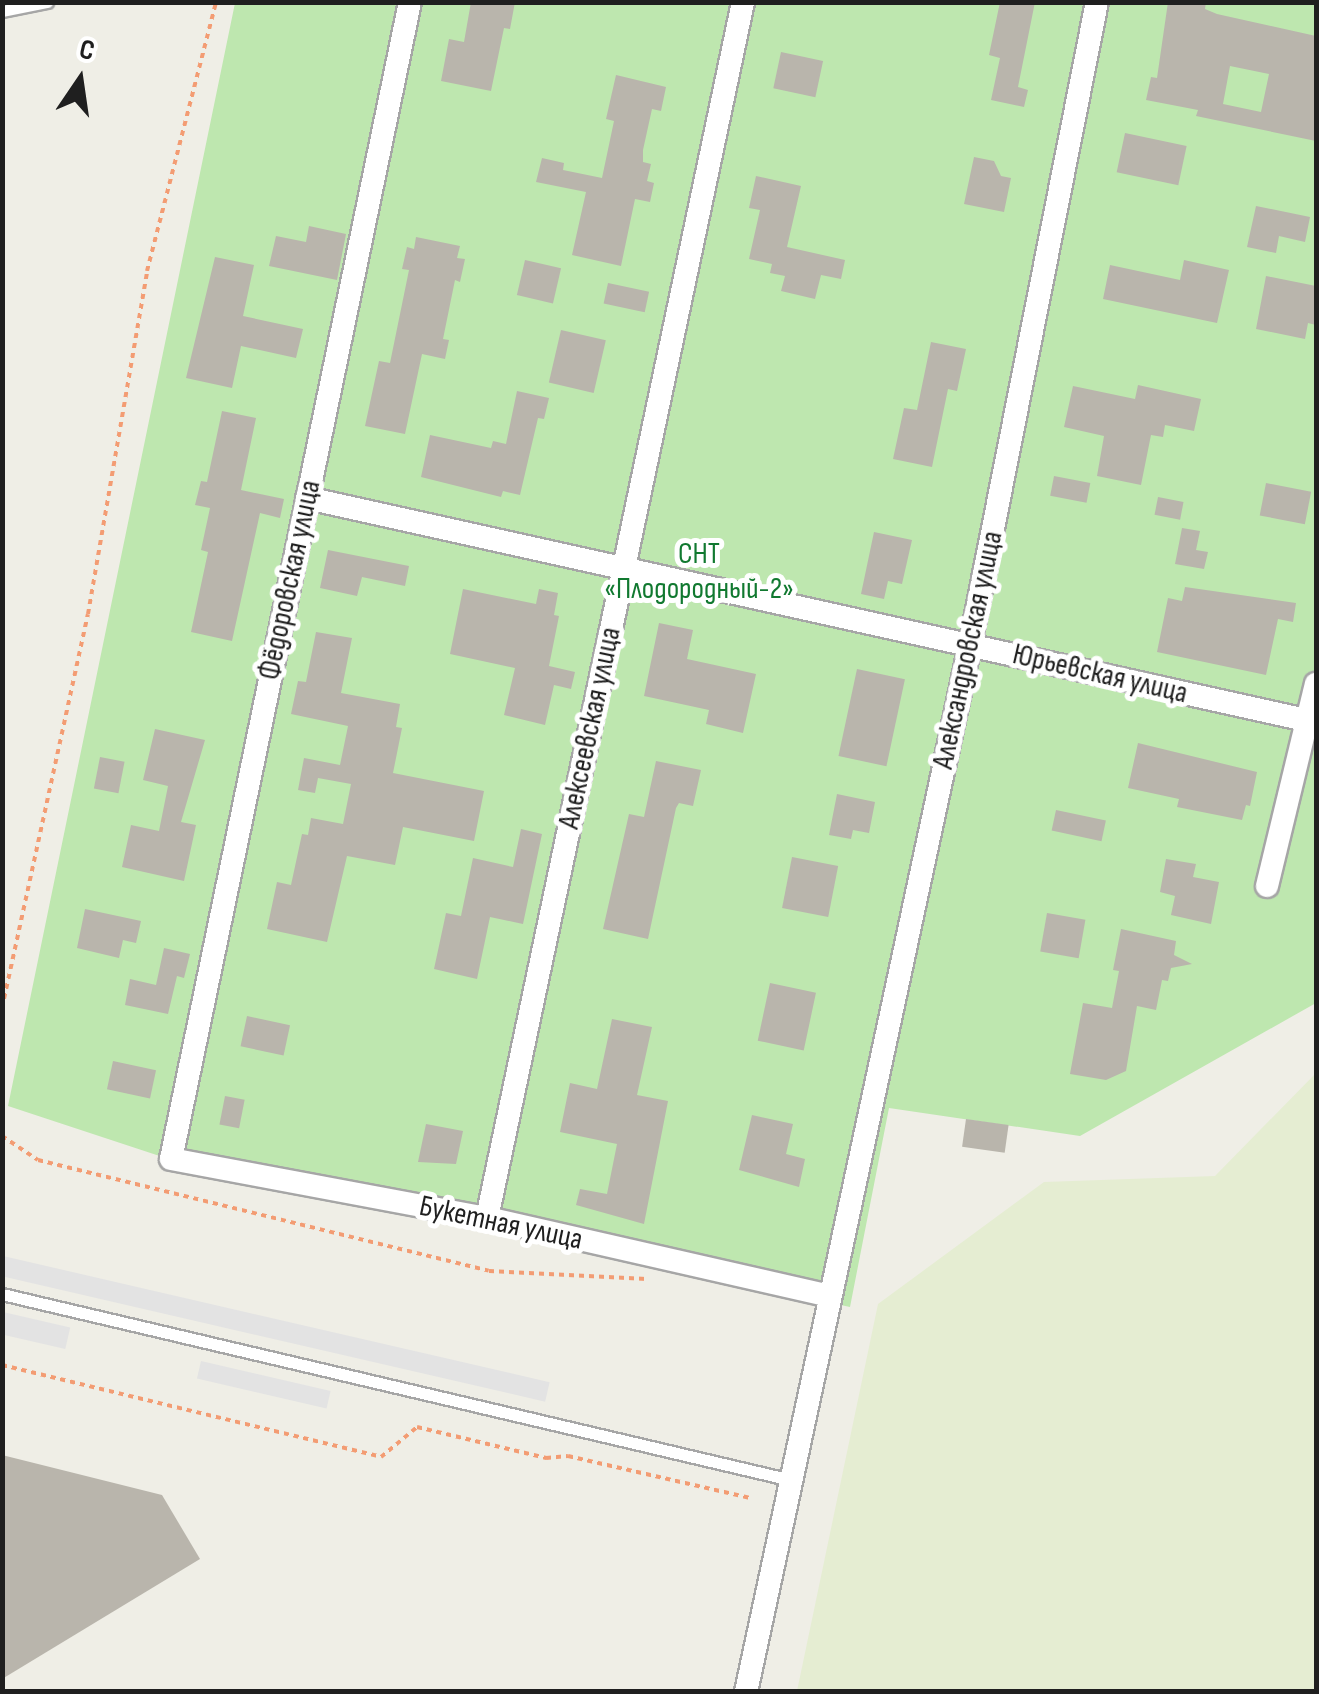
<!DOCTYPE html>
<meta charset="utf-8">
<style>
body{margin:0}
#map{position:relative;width:1319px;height:1694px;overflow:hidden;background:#efeee6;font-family:"Sofia Sans Condensed",sans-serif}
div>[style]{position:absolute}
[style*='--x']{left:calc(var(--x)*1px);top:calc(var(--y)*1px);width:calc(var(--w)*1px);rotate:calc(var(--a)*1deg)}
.farmland>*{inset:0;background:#e5edd2}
.grass>*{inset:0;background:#bee7af}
.parking>*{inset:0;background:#e3e3e3;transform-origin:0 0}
.building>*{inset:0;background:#b9b5ac;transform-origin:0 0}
.path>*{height:4px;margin-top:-2px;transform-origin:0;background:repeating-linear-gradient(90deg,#f39c73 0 5px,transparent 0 10px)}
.roads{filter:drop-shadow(2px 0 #a6a6a6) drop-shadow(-2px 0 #a6a6a6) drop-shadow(0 2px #a6a6a6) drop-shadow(0 -2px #a6a6a6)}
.service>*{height:11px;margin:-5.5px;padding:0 5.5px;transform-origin:5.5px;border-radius:5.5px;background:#fff}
.minor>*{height:22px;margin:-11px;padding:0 11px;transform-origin:11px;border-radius:11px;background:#fff}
span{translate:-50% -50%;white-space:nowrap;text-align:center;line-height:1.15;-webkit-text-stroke:10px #fff;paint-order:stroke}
.park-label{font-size:30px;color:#117930}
.street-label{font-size:30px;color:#1f1f1f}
.frame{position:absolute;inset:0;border:5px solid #1f1f1f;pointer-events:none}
.north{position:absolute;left:30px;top:30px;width:100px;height:100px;-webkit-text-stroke:8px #fff;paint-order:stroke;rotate:13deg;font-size:28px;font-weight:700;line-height:40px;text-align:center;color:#1f1f1f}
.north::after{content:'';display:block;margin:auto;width:35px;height:45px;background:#1f1f1f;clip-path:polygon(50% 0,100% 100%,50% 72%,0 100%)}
</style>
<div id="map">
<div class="farmland">
<div style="clip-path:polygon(1316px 1073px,1316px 1691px,797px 1691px,878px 1304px,1044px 1182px,1215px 1176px)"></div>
</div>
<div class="grass">
<div style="clip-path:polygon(235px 3px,1316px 3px,1316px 1003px,1080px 1136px,889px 1108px,850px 1307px,196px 1168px,8px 1106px)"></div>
</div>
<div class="parking">
<div style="left:3px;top:1256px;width:561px;height:20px;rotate:13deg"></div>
<div style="left:3px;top:1312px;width:69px;height:22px;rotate:13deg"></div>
<div style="left:201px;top:1361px;width:133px;height:18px;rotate:13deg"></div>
</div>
<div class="building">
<div style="clip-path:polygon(471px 2px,515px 2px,510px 29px,504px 28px,491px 91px,441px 81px,449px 39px,464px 42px)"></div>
<div style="clip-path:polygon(1000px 2px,1035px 2px,1018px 87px,1028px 90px,1024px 107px,991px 100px,1000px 58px,989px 55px)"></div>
<div style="clip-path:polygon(evenodd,1168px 2px,1206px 2px,1205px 9px,1217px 14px,1316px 36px,1316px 141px,1196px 116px,1198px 110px,1146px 100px,1151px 77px,1157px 78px,1168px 2px,1230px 66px,1269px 74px,1261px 112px,1223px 104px,1230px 66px)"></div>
<div style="left:781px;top:52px;width:43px;height:37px;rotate:12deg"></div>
<div style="clip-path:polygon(616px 75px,666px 87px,661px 111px,652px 109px,643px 150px,643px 162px,651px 164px,647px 181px,654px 183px,650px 202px,635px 199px,621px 266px,572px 255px,586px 192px,536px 182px,542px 158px,564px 163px,563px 170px,602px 178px,614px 121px,606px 119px)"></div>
<div style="left:1125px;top:133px;width:63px;height:40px;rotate:12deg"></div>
<div style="clip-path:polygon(974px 157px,994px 161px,1001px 176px,1011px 178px,1004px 212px,964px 204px)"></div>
<div style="clip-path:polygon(756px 176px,801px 186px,787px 247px,845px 260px,841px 279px,821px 275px,815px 299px,781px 291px,785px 276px,770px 273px,772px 264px,749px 259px,760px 210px,749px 208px)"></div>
<div style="clip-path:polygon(1256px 206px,1310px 217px,1305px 242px,1279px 236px,1276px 253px,1247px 247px)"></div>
<div style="clip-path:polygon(309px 226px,346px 234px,337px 280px,269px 266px,276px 236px,306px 242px)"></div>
<div style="clip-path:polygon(416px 237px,460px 246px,457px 258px,465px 259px,460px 282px,455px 280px,443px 339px,449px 340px,445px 359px,422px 354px,405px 434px,365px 426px,379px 361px,390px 363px,409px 270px,402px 269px,407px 247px,414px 249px)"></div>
<div style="clip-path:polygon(215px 257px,254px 265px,243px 316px,303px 329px,296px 358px,241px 346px,232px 388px,186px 378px)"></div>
<div style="left:525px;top:260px;width:37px;height:36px;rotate:13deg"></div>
<div style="clip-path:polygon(1184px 260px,1229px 270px,1217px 323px,1103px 299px,1110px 265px,1180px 280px)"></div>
<div style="clip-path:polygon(1266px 276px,1316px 286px,1316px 325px,1308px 323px,1305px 339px,1256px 329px)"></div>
<div style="left:608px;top:283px;width:42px;height:21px;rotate:12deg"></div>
<div style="left:561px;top:330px;width:46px;height:54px;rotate:13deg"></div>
<div style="clip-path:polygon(931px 342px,966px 349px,957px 391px,948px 389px,932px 467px,893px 459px,904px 408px,917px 410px)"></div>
<div style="clip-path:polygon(1138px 385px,1201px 399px,1194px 431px,1165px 425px,1163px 437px,1151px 435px,1141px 485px,1097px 476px,1104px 436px,1064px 427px,1073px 386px,1135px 399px)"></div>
<div style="clip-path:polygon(517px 391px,549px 398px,544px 419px,538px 418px,520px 495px,503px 491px,501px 497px,421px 477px,430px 435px,491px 448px,493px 441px,506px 444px)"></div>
<div style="clip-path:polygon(222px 411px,256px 418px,241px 490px,284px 499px,280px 518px,260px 513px,232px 641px,191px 632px,208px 552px,201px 550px,210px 508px,195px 505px,201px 481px,207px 482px)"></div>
<div style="left:1054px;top:476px;width:37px;height:20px;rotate:11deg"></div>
<div style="left:1266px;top:483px;width:46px;height:33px;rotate:11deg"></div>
<div style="left:1158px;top:497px;width:26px;height:18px;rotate:11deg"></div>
<div style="clip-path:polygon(1182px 528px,1200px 531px,1196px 550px,1208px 552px,1204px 569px,1175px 564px)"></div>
<div style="clip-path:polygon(874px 532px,912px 540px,902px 584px,888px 581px,884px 599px,861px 594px)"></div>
<div style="clip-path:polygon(328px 550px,409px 566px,405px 586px,362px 577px,357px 596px,320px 588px)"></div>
<div style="clip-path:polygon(1185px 587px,1296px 603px,1293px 622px,1278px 619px,1266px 675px,1157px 652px,1168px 598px,1182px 601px)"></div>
<div style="clip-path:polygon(463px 589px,536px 604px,539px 589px,558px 593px,554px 615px,559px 616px,549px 666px,575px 672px,571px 689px,554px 685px,545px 725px,504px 715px,515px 668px,450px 654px)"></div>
<div style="clip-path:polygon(659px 623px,693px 630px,687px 659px,756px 674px,743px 733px,706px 724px,709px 710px,644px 696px)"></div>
<div style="clip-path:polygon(316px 632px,352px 638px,341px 693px,400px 704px,396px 727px,402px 728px,393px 773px,484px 791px,474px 841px,403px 827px,395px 865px,347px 856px,327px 942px,267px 929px,277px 882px,291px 885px,302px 834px,308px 835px,311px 818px,343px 824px,351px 784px,318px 778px,315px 793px,298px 790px,304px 758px,340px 765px,348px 726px,291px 714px,298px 681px,306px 682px)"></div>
<div style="left:857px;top:669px;width:49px;height:89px;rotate:12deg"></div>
<div style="clip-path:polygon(155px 729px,205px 740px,181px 822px,196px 825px,184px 881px,122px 867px,131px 825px,159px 831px,168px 786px,143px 780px)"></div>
<div style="clip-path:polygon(1138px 743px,1257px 772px,1250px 806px,1246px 805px,1242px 820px,1177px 807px,1179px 799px,1128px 788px)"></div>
<div style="left:100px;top:757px;width:25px;height:32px;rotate:11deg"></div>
<div style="clip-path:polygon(656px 761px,701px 770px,693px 806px,679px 803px,676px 808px,648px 939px,603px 929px,629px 814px,644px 817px)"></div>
<div style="clip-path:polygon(837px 794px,875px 802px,869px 833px,853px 830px,851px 839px,829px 835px)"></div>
<div style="left:1056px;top:810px;width:51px;height:21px;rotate:12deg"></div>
<div style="clip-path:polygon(521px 829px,542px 834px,523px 924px,490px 917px,477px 979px,434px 969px,446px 913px,461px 916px,473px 858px,513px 867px)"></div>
<div style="left:792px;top:857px;width:47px;height:52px;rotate:11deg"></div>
<div style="clip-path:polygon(1166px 859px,1196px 864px,1193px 877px,1219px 882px,1211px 924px,1171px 915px,1175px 896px,1160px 892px)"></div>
<div style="clip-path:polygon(85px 909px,141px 921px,136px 943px,123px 940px,119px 958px,77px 948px)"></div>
<div style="left:1047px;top:913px;width:39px;height:39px;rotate:10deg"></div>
<div style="clip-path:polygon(1121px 929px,1176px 941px,1174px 955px,1192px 964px,1171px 968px,1168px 981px,1162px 980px,1156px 1010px,1137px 1006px,1126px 1071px,1106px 1080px,1070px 1074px,1083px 1003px,1112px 1008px,1119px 971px,1113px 970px)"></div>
<div style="clip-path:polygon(164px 948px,190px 954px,184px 978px,177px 976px,168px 1014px,125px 1005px,130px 979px,156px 985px)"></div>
<div style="left:770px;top:983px;width:47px;height:59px;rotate:12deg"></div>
<div style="left:247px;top:1016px;width:44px;height:31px;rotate:12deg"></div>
<div style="clip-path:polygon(612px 1019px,652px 1027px,637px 1095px,668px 1101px,644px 1224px,576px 1205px,580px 1189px,607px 1194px,617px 1144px,560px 1132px,570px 1083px,597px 1089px)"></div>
<div style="left:113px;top:1061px;width:44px;height:29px;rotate:12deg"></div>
<div style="left:225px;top:1096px;width:20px;height:29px;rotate:11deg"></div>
<div style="clip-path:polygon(752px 1115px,793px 1124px,786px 1154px,805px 1159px,799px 1187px,739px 1170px)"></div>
<div style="left:966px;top:1119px;width:43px;height:28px;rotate:8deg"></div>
<div style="clip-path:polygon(426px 1124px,463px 1131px,456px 1164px,418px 1162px)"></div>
<div style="clip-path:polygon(2px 1455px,162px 1495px,200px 1559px,2px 1679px)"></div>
</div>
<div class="path">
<div style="--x:2;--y:1008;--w:403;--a:-77.7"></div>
<div style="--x:88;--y:614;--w:348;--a:-80.2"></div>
<div style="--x:147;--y:271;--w:278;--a:-75.6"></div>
<div style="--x:2;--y:1136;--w:43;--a:33.7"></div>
<div style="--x:38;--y:1160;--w:464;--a:13.8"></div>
<div style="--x:489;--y:1271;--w:158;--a:2.9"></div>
<div style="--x:2;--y:1365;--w:390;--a:13.6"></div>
<div style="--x:381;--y:1457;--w:47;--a:-39.8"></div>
<div style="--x:417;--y:1427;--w:133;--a:13.5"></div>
<div style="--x:546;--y:1458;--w:22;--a:-5"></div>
<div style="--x:568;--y:1456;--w:187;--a:13"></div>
</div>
<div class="roads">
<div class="service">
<div style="--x:2;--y:11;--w:46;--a:-11.3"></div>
<div style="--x:2;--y:1294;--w:811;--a:13.26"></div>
</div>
<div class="minor">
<div style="--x:410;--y:2;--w:1181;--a:101.67"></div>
<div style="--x:171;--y:1159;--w:321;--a:10.6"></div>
<div style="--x:487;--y:1218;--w:352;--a:12.8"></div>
<div style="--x:307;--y:498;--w:1023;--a:12.53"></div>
<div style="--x:1267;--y:886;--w:208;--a:-76.4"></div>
<div style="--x:487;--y:1218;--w:1243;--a:-78.11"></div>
<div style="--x:746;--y:1692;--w:1071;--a:-77.92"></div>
<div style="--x:970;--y:645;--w:655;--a:-78.83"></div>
</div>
</div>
<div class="park-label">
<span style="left:699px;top:571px">СНТ<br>«Плодородный-2»</span>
</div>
<div class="street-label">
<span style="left:290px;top:580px;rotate:-78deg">Фёдоровская улица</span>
<span style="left:968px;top:650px;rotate:-78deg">Александровская улица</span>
<span style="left:1100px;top:674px;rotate:13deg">Юрьевская улица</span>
<span style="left:590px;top:728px;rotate:-78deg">Алексеевская улица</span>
<span style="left:501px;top:1223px;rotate:12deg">Букетная улица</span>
</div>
<div class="frame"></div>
<div class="north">С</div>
</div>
